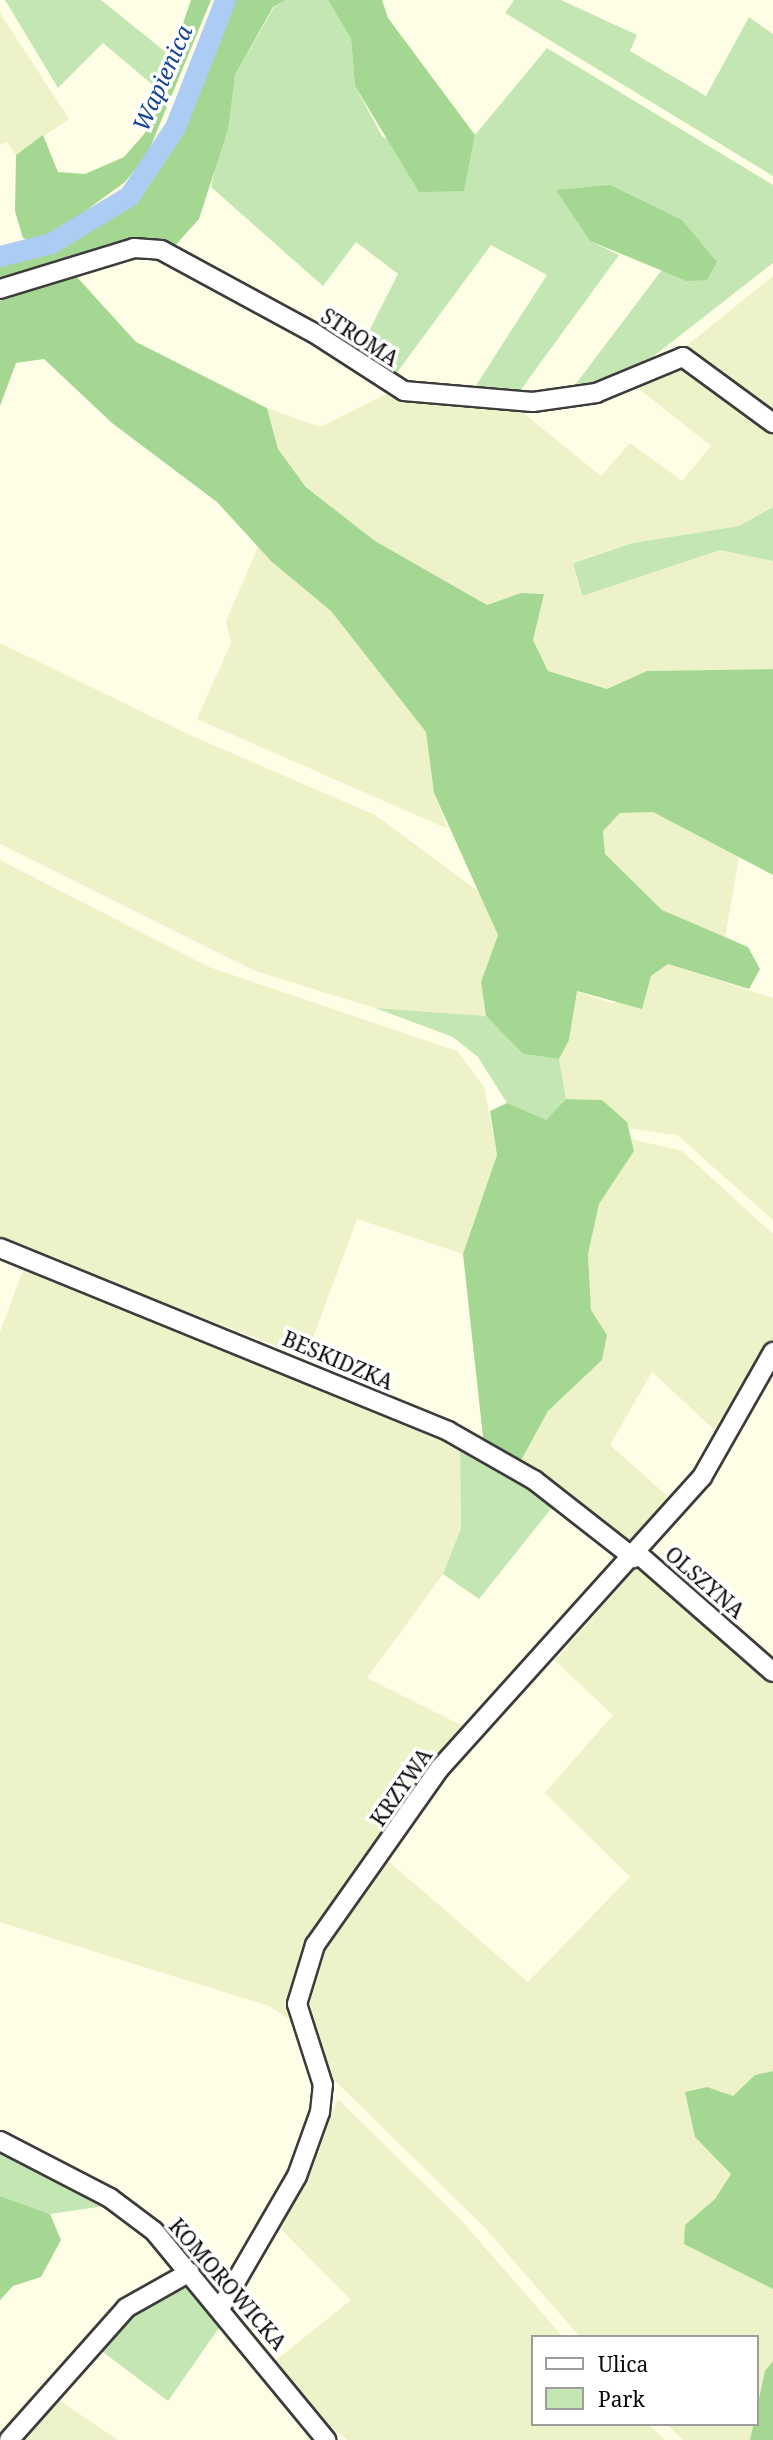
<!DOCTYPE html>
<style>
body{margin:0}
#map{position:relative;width:773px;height:2440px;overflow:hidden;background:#fefee6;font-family:"Noto Serif",serif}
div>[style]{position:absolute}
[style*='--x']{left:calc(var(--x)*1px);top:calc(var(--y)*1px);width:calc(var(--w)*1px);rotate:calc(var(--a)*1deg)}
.farmland>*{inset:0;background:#eef2c8}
.green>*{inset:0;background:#c4e6b2}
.forest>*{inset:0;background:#a4d792}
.river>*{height:21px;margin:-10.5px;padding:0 10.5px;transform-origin:10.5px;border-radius:10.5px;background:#adccf4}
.roads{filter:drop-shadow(2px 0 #3c3c3c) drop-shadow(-2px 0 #3c3c3c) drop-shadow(0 2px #3c3c3c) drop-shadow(0 -2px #3c3c3c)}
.minor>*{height:18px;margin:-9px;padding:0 9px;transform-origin:9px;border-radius:9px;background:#fff}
span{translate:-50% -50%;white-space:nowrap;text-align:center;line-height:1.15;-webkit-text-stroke:7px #fff;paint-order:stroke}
.street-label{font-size:21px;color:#090909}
.water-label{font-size:23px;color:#184796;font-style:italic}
.legend{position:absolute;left:531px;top:2335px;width:228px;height:91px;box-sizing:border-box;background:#fff;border:2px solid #9d9d9d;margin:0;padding:9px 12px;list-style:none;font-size:21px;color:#090909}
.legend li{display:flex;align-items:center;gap:14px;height:35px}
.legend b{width:35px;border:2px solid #9d9d9d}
</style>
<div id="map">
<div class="farmland">
<div style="clip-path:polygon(0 13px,69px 119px,16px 155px,7px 142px,0 145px)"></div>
<div style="clip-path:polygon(773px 276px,773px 413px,684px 348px)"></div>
<div style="clip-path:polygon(678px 362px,773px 429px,773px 507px,739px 526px,633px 543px,573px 562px,581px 596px,720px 550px,773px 561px,773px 669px,647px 671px,607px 689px,548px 671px,533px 640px,544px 594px,521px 593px,487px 605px,375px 541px,307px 487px,278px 449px,267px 408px,320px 427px,387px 394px,517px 408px,601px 476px,630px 443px,682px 481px,711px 446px,633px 384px)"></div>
<div style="clip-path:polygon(258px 547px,331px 611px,426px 732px,434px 793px,448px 829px,197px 719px,231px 643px,226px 621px)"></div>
<div style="clip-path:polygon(0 643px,190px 735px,375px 815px,486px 897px,498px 935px,481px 982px,486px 1016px,375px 1008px,255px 971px,0 844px)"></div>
<div style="clip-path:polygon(653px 812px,739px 857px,725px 938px,662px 910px,605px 854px,603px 831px,620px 813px)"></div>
<div style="clip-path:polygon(0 860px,209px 967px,457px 1051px,484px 1087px,497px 1155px,463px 1254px,357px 1219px,306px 1357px,0 1241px)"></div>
<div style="clip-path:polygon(668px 964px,773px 998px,773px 1220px,677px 1135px,628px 1128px,602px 1100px,566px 1099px,559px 1059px,569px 1040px,576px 991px,614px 1004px)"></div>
<div style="clip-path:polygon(631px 1139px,682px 1151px,773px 1234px,773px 1346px,719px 1434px,652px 1372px,610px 1445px,673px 1501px,634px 1551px,518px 1466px,548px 1411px,602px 1360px,607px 1335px,591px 1310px,588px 1254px,599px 1204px,634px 1151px)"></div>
<div style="clip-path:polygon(25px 1265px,460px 1448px,461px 1528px,443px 1574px,367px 1678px,463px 1726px,304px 1949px,288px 2002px,291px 2020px,269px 2006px,0 1922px,0 1332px)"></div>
<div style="clip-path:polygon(640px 1563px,773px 1681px,773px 2071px,755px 2075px,733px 2096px,707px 2087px,685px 2092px,695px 2137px,731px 2174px,715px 2199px,685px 2225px,773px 2289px,773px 2361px,757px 2403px,757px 2337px,580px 2337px,484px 2227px,330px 2076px,309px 2023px,314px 1964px,388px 1861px,528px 1982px,630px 1877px,545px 1793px,613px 1715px,555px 1661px)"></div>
<div style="clip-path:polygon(338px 2099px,460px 2219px,563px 2337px,533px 2337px,533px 2424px,648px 2424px,665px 2440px,347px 2440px,317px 2414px,275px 2361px,351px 2300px,281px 2229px)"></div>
<div style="clip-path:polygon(53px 2396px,118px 2440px,19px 2440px)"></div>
<div style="clip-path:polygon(666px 2424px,753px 2424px,750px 2440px,683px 2440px)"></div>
</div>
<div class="green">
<div style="clip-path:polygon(5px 0,101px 0,173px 58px,160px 91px,103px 43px,58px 88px)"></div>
<div style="clip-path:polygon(286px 0,328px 0,351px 39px,355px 86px,382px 136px,464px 190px,475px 135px,547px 48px,773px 185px,773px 263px,632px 373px,572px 389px,664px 267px,687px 281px,556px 189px,590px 241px,619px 255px,517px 395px,473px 390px,547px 275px,491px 245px,393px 378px,356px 357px,398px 274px,356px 242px,323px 286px,211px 187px,235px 75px,274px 7px)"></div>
<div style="clip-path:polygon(514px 0,561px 0,637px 35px,630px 51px,706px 96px,749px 17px,773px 34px,773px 176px,505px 13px)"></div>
<div style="clip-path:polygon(773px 507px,773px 561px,720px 550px,582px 596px,573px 563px,633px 543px,739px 526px)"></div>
<div style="clip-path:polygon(375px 1008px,486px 1016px,523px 1054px,559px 1059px,566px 1099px,546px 1120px,528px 1116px,507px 1103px,478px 1057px,453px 1037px)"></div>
<div style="clip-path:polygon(460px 1448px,554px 1505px,479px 1599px,443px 1574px,461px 1528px)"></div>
<div style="clip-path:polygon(0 2151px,34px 2168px,105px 2206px,50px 2214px,0 2196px)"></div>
<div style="clip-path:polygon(187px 2280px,221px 2325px,168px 2401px,95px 2346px,130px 2313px)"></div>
</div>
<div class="forest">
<div style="clip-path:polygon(191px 0,211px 0,147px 155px,125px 182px,58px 231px,33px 242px,23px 238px,15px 211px,16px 155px,43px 135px,58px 172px,85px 174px,124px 157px,145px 133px)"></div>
<div style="clip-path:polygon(232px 0,286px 0,273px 7px,235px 75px,228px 129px,199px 219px,173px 248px,0 281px,0 260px,56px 246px,136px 197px,179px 131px)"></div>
<div style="clip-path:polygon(328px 0,382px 0,388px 18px,475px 135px,464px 191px,419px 192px,355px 86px,351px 39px)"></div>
<div style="clip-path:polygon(610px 185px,682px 220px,717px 262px,707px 280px,687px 281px,590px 241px,556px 190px)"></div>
<div style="clip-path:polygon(76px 276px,136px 342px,267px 408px,278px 449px,306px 487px,375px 541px,487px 605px,521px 593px,544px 594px,533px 640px,548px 671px,607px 689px,647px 671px,773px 669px,773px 875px,653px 812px,620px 813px,603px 831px,605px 854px,662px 910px,748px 947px,760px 969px,749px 989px,668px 964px,651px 976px,642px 1009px,577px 991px,569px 1040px,559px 1059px,523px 1054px,486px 1016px,481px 982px,498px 935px,434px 793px,426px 732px,331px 611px,271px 561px,217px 502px,112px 423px,44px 359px,16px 363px,0 406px,0 301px)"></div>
<div style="clip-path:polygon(566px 1099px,602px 1100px,627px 1122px,634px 1151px,599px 1204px,588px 1254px,591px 1310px,607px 1335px,602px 1360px,548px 1411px,518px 1466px,484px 1446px,463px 1254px,497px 1155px,490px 1111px,507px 1103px,546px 1120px)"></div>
<div style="clip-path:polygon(773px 2071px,773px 2289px,684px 2244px,685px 2225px,715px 2199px,731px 2174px,695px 2137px,685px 2092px,707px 2087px,733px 2096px,755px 2075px)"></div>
<div style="clip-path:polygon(0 2196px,50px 2214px,61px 2240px,41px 2277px,13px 2286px,0 2300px)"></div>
<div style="clip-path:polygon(773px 2361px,773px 2440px,750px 2440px,765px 2371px)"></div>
</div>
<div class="river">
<div style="--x:0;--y:256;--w:53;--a:-14.3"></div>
<div style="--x:51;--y:243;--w:91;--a:-31.1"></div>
<div style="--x:129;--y:196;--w:83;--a:-56.3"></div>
<div style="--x:175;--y:127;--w:136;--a:-68.5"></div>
</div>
<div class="roads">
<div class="minor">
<div style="--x:0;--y:289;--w:140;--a:-17"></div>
<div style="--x:134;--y:248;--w:27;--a:4"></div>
<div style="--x:161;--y:250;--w:174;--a:28.5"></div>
<div style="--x:314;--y:333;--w:107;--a:32.8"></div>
<div style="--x:404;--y:391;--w:129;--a:4.9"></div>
<div style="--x:533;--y:402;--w:64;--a:-8.1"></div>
<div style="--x:596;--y:393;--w:94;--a:-22.5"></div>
<div style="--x:683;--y:357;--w:112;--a:36.3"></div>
<div style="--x:0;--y:1248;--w:484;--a:22.2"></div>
<div style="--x:448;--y:1431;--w:99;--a:29.7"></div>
<div style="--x:534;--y:1480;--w:127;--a:38"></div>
<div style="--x:638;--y:1554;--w:179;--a:41.2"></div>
<div style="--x:0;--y:2141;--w:124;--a:27.4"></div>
<div style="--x:110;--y:2198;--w:55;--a:36.9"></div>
<div style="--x:154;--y:2231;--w:271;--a:50.5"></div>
<div style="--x:221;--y:2307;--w:151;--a:-59.9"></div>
<div style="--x:297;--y:2176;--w:68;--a:-70.2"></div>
<div style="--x:320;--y:2112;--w:27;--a:-84"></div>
<div style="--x:323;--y:2085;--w:85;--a:-107.8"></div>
<div style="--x:297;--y:2004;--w:62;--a:-73"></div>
<div style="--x:315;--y:1945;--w:217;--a:-54.8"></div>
<div style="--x:440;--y:1768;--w:392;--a:-48"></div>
<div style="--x:702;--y:1477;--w:144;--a:-60.4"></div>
<div style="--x:9;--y:2440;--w:176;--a:-48.4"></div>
<div style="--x:126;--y:2308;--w:73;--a:-29.4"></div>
</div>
</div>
<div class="street-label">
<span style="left:360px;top:337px;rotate:33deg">STROMA</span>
<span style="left:338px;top:1360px;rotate:23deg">BESKIDZKA</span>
<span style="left:705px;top:1582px;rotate:41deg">OLSZYNA</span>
<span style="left:401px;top:1787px;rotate:-55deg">KRZYWA</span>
<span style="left:228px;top:2284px;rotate:49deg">KOMOROWICKA</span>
</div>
<div class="water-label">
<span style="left:162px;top:78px;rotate:-66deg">Wapienica</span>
</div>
<ul class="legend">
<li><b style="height:9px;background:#fff"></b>Ulica</li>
<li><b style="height:19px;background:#c4e6b2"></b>Park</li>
</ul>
</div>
